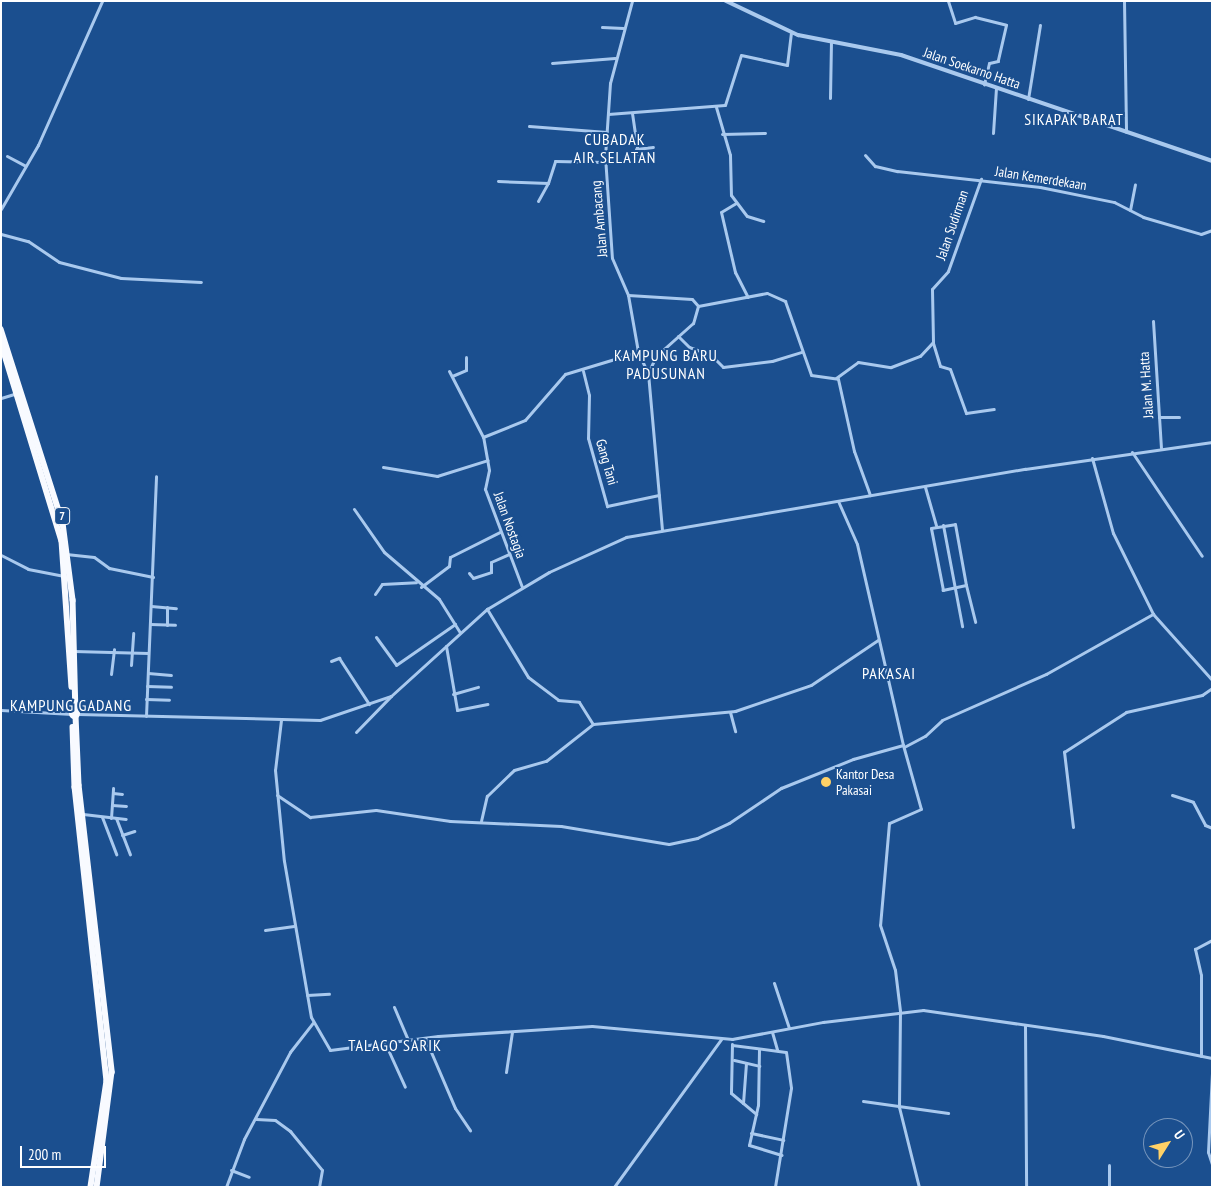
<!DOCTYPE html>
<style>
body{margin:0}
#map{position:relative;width:1213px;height:1188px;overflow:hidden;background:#1b4f8f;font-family:"PT Sans Narrow",sans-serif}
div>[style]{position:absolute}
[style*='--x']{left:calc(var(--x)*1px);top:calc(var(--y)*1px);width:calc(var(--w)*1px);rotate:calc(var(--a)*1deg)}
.minor>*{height:3px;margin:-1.5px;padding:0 1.5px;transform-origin:1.5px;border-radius:1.5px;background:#a9c9ee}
.tertiary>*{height:4px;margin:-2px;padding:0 2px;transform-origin:2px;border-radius:2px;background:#a9c9ee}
.trunk>*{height:5.5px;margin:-2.75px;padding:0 2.75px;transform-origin:2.75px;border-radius:2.75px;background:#f8faff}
.trunk>.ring{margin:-2.75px;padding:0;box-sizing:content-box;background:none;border:5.5px solid #f8faff;border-radius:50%}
.dots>*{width:14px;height:14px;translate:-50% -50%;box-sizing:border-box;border:2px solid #1b4f8f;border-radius:50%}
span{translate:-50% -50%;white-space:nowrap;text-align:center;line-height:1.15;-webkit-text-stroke:4px #1b4f8f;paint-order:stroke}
.shield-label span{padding:1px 4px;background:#1b4f8f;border:1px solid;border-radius:4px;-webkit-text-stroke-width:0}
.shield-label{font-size:12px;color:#fff;font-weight:700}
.street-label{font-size:14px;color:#fff}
.poi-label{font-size:14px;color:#fff}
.left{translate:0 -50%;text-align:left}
.quarter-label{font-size:16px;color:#fff;letter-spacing:1px}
.frame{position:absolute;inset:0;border:2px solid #fff;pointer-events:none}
.north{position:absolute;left:1143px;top:1118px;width:50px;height:50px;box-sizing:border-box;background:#1b4f8f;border:1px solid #7695bc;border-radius:50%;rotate:54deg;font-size:14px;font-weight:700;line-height:20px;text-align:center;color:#fff}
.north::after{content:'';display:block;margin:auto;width:18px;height:22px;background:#ffd166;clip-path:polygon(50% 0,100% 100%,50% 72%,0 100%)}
.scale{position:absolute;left:20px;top:1146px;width:86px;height:22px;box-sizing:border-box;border:2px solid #fff;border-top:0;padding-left:6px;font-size:15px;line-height:18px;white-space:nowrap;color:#fff;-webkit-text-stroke:4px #1b4f8f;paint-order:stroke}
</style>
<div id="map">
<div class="minor">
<div style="--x:632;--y:1;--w:85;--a:105"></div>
<div style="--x:610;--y:83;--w:73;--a:93.9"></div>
<div style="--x:605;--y:156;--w:102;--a:86.1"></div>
<div style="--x:612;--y:258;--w:40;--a:66.6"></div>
<div style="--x:628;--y:295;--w:64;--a:3.6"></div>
<div style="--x:692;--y:299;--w:9;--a:49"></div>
<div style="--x:698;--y:306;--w:18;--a:106"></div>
<div style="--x:693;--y:323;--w:50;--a:138.3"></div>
<div style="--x:656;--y:356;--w:19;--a:115"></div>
<div style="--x:648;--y:373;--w:158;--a:84.9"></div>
<div style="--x:948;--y:1;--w:23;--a:72"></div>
<div style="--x:955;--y:23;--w:21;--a:-17"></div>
<div style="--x:975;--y:17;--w:32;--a:14"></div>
<div style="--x:1006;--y:25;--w:37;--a:103"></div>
<div style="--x:998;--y:61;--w:9;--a:167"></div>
<div style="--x:989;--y:63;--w:22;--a:103"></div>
<div style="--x:1124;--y:1;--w:131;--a:89.1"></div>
<div style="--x:602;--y:27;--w:21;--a:3"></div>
<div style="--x:552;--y:63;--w:63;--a:-4.5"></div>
<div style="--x:830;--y:98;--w:57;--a:-89"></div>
<div style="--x:1028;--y:99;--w:75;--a:-80.8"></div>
<div style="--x:716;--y:107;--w:50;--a:73.7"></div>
<div style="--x:730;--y:155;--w:40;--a:88.6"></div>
<div style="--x:731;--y:195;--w:26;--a:53"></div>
<div style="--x:747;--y:216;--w:17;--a:17"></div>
<div style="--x:632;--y:113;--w:41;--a:81.7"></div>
<div style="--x:608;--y:114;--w:117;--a:-4.4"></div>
<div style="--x:725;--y:105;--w:52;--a:-72.3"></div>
<div style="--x:741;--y:55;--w:47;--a:12.3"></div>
<div style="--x:787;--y:65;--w:32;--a:-83"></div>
<div style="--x:529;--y:126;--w:78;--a:4.4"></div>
<div style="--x:993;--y:133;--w:45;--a:-86.2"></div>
<div style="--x:722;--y:134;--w:43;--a:-1.3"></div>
<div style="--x:636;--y:149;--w:17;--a:-7"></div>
<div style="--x:865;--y:155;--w:15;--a:48"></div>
<div style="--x:875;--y:166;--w:23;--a:13"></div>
<div style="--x:897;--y:171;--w:144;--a:6.4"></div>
<div style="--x:1040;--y:187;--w:76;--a:11.5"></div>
<div style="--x:1114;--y:202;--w:33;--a:27"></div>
<div style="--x:1143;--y:217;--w:60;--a:16.3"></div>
<div style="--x:1201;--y:234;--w:12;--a:-20"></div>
<div style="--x:7;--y:156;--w:21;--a:28"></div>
<div style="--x:498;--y:181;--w:50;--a:2.3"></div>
<div style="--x:548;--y:183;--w:23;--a:-72"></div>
<div style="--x:555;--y:161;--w:50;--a:1.1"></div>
<div style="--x:538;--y:201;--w:21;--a:-61"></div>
<div style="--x:736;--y:203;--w:17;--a:149"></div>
<div style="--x:721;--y:212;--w:62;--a:76.9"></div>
<div style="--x:735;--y:272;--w:28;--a:63"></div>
<div style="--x:1;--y:209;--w:74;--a:-60"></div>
<div style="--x:38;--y:145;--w:158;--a:-66"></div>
<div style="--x:1130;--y:210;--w:26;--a:-79"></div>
<div style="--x:1;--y:234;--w:28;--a:15"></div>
<div style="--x:28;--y:241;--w:37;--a:34"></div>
<div style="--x:59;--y:262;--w:64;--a:14.5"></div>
<div style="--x:121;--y:278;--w:80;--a:2.9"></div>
<div style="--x:628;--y:295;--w:58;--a:80"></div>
<div style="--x:698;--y:306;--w:70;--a:-10.7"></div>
<div style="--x:767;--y:293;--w:20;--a:24"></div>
<div style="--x:785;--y:301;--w:78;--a:70.6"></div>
<div style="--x:811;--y:375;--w:27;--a:8"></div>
<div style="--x:838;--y:379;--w:74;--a:77.5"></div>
<div style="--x:854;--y:451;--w:47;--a:70"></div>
<div style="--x:1153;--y:321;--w:127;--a:86.4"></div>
<div style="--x:678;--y:336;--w:16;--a:45"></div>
<div style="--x:689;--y:347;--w:23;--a:20"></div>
<div style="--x:711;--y:355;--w:17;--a:45"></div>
<div style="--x:723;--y:367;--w:49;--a:-7"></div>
<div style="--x:772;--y:361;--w:31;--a:-17"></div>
<div style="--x:933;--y:343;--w:24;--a:73"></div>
<div style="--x:940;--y:366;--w:10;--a:17"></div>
<div style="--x:950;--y:369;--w:47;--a:70"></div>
<div style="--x:966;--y:413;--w:28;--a:-8"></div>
<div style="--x:449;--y:371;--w:74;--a:62.7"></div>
<div style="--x:583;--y:371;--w:25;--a:76"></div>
<div style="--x:589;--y:395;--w:43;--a:91.3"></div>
<div style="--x:588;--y:438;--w:71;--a:74.4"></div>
<div style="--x:607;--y:506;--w:53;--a:-11.9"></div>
<div style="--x:452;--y:376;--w:15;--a:-23"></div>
<div style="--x:466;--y:370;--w:13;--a:-90"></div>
<div style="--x:836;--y:378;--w:27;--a:-36"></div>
<div style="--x:858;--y:362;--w:33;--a:9"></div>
<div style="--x:891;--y:367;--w:31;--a:-21"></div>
<div style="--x:920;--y:356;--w:19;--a:-47"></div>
<div style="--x:933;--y:342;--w:53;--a:-91.1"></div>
<div style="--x:932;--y:289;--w:24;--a:-48"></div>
<div style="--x:948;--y:271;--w:98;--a:-70.3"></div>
<div style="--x:1;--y:398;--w:17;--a:-17"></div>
<div style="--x:1159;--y:417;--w:20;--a:0"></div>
<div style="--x:1132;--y:452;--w:125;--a:56.1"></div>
<div style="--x:1092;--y:458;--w:78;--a:74.4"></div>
<div style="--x:1113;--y:533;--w:90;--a:63.7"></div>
<div style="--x:1153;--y:614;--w:89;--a:48.2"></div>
<div style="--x:383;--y:467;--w:55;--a:9.5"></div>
<div style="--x:437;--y:476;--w:53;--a:-17.4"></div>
<div style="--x:925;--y:487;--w:40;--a:74"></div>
<div style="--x:354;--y:509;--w:52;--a:55.1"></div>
<div style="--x:384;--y:552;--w:72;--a:40.5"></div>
<div style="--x:439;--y:599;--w:39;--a:58"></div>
<div style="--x:955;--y:524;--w:62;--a:79.8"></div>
<div style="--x:966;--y:585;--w:24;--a:168"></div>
<div style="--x:943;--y:590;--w:63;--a:-101"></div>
<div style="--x:931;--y:528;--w:24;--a:-9"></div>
<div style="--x:943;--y:525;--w:103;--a:79.3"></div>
<div style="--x:66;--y:554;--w:28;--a:6"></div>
<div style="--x:94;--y:557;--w:19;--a:36"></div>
<div style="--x:109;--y:568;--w:45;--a:11.6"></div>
<div style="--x:1;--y:555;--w:30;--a:27"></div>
<div style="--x:28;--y:569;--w:38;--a:11"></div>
<div style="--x:469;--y:573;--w:6;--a:51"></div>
<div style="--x:473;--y:578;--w:19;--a:-18"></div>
<div style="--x:491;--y:572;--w:10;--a:-90"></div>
<div style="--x:491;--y:562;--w:20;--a:-24"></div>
<div style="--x:966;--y:585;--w:38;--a:76"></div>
<div style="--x:421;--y:587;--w:35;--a:-37"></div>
<div style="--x:449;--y:566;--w:9;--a:-84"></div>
<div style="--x:450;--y:557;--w:56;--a:-26.6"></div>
<div style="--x:522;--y:587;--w:105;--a:-110.7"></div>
<div style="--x:485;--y:489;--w:19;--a:-78"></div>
<div style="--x:489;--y:470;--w:34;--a:-100"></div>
<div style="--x:483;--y:437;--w:45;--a:-22"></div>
<div style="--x:525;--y:420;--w:61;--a:-49"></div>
<div style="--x:565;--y:374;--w:76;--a:-16.8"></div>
<div style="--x:638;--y:352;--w:23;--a:65"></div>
<div style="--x:375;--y:594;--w:12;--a:-55"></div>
<div style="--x:382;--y:584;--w:34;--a:-3"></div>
<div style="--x:151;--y:606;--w:25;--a:5"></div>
<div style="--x:487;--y:609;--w:79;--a:58.9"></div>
<div style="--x:528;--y:677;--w:38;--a:37"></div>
<div style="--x:558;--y:700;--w:21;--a:5"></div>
<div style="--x:579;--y:702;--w:26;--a:58"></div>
<div style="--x:150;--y:624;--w:25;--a:2"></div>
<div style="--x:167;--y:625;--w:18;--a:-90"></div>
<div style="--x:376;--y:637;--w:34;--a:54"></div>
<div style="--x:396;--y:665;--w:72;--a:-34.8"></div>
<div style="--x:446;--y:646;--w:65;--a:80.2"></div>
<div style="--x:457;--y:710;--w:31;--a:-11"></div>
<div style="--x:74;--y:651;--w:74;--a:1.5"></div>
<div style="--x:331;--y:661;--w:9;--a:-21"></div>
<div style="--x:339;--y:658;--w:55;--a:56.9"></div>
<div style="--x:131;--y:665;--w:32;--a:-86"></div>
<div style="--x:148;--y:673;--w:23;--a:5"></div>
<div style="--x:111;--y:674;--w:25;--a:-83"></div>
<div style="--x:147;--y:686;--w:24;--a:2"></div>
<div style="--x:453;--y:694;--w:26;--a:-16"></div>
<div style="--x:146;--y:699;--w:23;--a:2"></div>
<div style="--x:1;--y:710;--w:71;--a:3.2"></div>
<div style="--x:730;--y:712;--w:20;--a:75"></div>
<div style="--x:78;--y:714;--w:242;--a:1.4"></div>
<div style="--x:320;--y:720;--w:75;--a:-18.7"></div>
<div style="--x:391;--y:696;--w:130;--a:-42.2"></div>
<div style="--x:487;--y:609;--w:72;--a:-30.8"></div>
<div style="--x:549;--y:572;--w:85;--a:-24.4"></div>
<div style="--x:626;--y:537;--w:405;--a:-9.7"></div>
<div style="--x:1025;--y:469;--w:189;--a:-8.2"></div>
<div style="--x:146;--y:716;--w:240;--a:-87.6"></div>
<div style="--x:281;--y:720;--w:50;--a:96.8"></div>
<div style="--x:275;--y:770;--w:91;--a:84.4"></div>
<div style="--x:284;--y:861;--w:158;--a:80.2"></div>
<div style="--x:311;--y:1017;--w:38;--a:60"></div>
<div style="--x:330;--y:1050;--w:109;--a:-7.4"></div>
<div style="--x:438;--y:1036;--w:154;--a:-3.7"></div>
<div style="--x:592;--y:1026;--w:141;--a:5.3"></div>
<div style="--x:732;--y:1039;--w:93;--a:-10.6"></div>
<div style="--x:823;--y:1022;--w:101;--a:-6.8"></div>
<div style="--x:923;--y:1010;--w:182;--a:8.2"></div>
<div style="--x:1103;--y:1036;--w:111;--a:11.4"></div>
<div style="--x:356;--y:732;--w:50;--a:-45.8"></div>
<div style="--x:903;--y:745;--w:66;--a:74.3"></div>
<div style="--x:921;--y:809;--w:35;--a:156"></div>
<div style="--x:889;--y:823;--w:102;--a:95"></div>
<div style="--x:880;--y:925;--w:47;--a:71.6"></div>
<div style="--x:895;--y:970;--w:41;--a:83"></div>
<div style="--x:900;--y:1011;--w:96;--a:90.6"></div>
<div style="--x:899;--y:1107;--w:82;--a:76"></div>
<div style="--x:904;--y:747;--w:24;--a:-28"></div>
<div style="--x:925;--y:736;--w:23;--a:-43"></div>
<div style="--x:942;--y:720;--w:114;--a:-23.9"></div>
<div style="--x:1046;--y:674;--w:123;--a:-29.3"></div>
<div style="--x:113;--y:793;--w:9;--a:6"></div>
<div style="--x:277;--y:795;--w:40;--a:34"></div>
<div style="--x:310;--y:817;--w:66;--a:-6.1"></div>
<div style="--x:376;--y:810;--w:75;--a:8.5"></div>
<div style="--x:450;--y:821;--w:111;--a:2.6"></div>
<div style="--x:561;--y:826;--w:109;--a:9.5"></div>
<div style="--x:669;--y:844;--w:29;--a:-12"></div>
<div style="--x:697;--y:838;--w:35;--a:-25"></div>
<div style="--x:729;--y:823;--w:63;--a:-33.9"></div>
<div style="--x:781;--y:788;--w:78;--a:-21.9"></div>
<div style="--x:853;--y:759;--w:52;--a:-15.6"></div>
<div style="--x:903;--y:745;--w:206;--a:-102.9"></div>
<div style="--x:857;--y:544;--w:47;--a:-113.8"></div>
<div style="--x:1172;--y:795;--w:22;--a:18"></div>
<div style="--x:1193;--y:802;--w:26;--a:62"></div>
<div style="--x:1205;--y:825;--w:8;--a:23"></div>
<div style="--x:112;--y:805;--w:14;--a:4"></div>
<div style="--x:83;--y:814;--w:43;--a:6.6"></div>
<div style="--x:102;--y:817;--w:40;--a:69"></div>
<div style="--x:111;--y:818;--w:30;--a:-86"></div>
<div style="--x:116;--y:818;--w:39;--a:69"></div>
<div style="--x:481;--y:821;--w:26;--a:-77"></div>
<div style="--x:487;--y:796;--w:37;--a:-44"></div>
<div style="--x:514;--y:770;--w:33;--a:-16"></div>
<div style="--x:546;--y:761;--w:60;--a:-38.2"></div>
<div style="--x:593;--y:724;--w:143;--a:-5.2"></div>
<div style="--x:735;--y:711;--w:80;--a:-18.9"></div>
<div style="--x:811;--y:685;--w:81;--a:-33.9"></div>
<div style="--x:1073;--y:827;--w:76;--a:-96.8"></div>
<div style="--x:1064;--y:752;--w:74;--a:-32.8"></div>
<div style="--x:1126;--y:712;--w:78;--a:-12.6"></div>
<div style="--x:1202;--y:695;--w:12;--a:-35"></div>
<div style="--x:122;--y:835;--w:13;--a:-18"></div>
<div style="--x:265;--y:930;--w:29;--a:-8"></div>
<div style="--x:774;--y:983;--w:47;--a:71.6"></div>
<div style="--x:307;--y:995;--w:22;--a:-3"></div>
<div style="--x:394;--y:1007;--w:36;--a:67"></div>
<div style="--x:1025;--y:1026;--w:161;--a:89.6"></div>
<div style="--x:772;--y:1032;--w:19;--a:74"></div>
<div style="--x:425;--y:1038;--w:76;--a:66.8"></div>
<div style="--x:455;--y:1108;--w:27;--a:56"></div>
<div style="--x:385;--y:1043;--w:48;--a:65.6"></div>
<div style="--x:732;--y:1044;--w:49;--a:91.2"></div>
<div style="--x:731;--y:1093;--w:33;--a:40"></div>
<div style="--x:732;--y:1045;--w:54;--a:7.4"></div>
<div style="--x:786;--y:1052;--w:36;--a:82"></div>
<div style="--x:791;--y:1088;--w:100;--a:99.2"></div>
<div style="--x:759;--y:1050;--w:55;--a:91"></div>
<div style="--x:758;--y:1105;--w:41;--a:102.7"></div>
<div style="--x:749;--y:1145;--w:34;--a:17"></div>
<div style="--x:1201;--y:1056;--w:81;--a:-90"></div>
<div style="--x:1201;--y:975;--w:27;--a:-103"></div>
<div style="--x:1195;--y:949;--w:19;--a:-28"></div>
<div style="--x:734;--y:1060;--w:26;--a:13"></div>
<div style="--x:506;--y:1072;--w:40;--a:-81.5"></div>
<div style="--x:1212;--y:1073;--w:79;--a:92.9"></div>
<div style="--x:1208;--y:1152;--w:13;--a:72"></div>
<div style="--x:863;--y:1101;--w:86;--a:8"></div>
<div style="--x:743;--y:1103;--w:40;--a:-85.7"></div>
<div style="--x:256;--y:1119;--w:19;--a:3"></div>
<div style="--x:275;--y:1120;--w:19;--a:36"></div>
<div style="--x:290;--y:1131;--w:50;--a:50.6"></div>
<div style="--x:322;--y:1170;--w:17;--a:100"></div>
<div style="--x:751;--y:1133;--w:33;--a:12"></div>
<div style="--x:1109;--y:1165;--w:22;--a:90"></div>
<div style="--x:231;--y:1170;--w:19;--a:21"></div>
<div style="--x:226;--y:1187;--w:51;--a:-69.4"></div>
<div style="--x:244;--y:1139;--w:98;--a:-62.1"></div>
<div style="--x:290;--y:1052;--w:37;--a:-52"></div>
<div style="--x:614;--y:1187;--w:183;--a:-54.1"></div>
</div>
<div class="tertiary">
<div style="--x:726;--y:1;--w:80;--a:25.3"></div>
<div style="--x:798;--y:35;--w:105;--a:11"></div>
<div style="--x:901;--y:55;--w:329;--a:18.8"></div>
</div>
<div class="trunk">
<div style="--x:1;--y:329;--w:204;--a:72.3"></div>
<div style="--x:63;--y:523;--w:78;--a:82.6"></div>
<div style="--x:73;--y:600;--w:111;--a:88.5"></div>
<div style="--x:1;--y:342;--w:208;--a:73"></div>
<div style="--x:62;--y:541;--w:146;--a:86.1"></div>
<div class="ring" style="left:72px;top:711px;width:0.5px;height:0.5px"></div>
<div style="--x:76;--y:716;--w:69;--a:87.5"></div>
<div style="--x:79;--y:785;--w:289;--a:83.4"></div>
<div style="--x:112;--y:1072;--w:116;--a:97.4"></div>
<div style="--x:73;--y:727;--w:60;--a:88.1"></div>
<div style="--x:75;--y:787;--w:296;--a:83.8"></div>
<div style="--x:107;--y:1081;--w:107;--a:98.6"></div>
</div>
<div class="dots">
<div style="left:826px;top:782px;background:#ffd166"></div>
</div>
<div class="shield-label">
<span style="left:62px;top:516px">7</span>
</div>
<div class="street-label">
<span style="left:972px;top:68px;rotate:19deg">Jalan Soekarno Hatta</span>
<span style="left:1041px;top:178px;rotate:9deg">Jalan Kemerdekaan</span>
<span style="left:599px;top:219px;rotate:-95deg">Jalan Ambacang</span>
<span style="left:952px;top:225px;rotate:-71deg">Jalan Sudirman</span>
<span style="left:1146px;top:385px;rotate:-94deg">Jalan M. Hatta</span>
<span style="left:607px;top:462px;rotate:74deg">Gang Tani</span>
<span style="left:510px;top:525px;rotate:70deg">Jalan Nostagia</span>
</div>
<div class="poi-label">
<span class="left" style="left:836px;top:782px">Kantor Desa<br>Pakasai</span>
</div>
<div class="quarter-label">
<span style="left:1074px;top:119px">SIKAPAK BARAT</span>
<span style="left:615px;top:148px">CUBADAK<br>AIR SELATAN</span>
<span style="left:666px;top:364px">KAMPUNG BARU<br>PADUSUNAN</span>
<span style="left:889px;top:673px">PAKASAI</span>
<span style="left:71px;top:705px">KAMPUNG GADANG</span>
<span style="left:395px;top:1045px">TALAGO SARIK</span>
</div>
<div class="frame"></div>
<div class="north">U</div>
<div class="scale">200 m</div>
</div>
